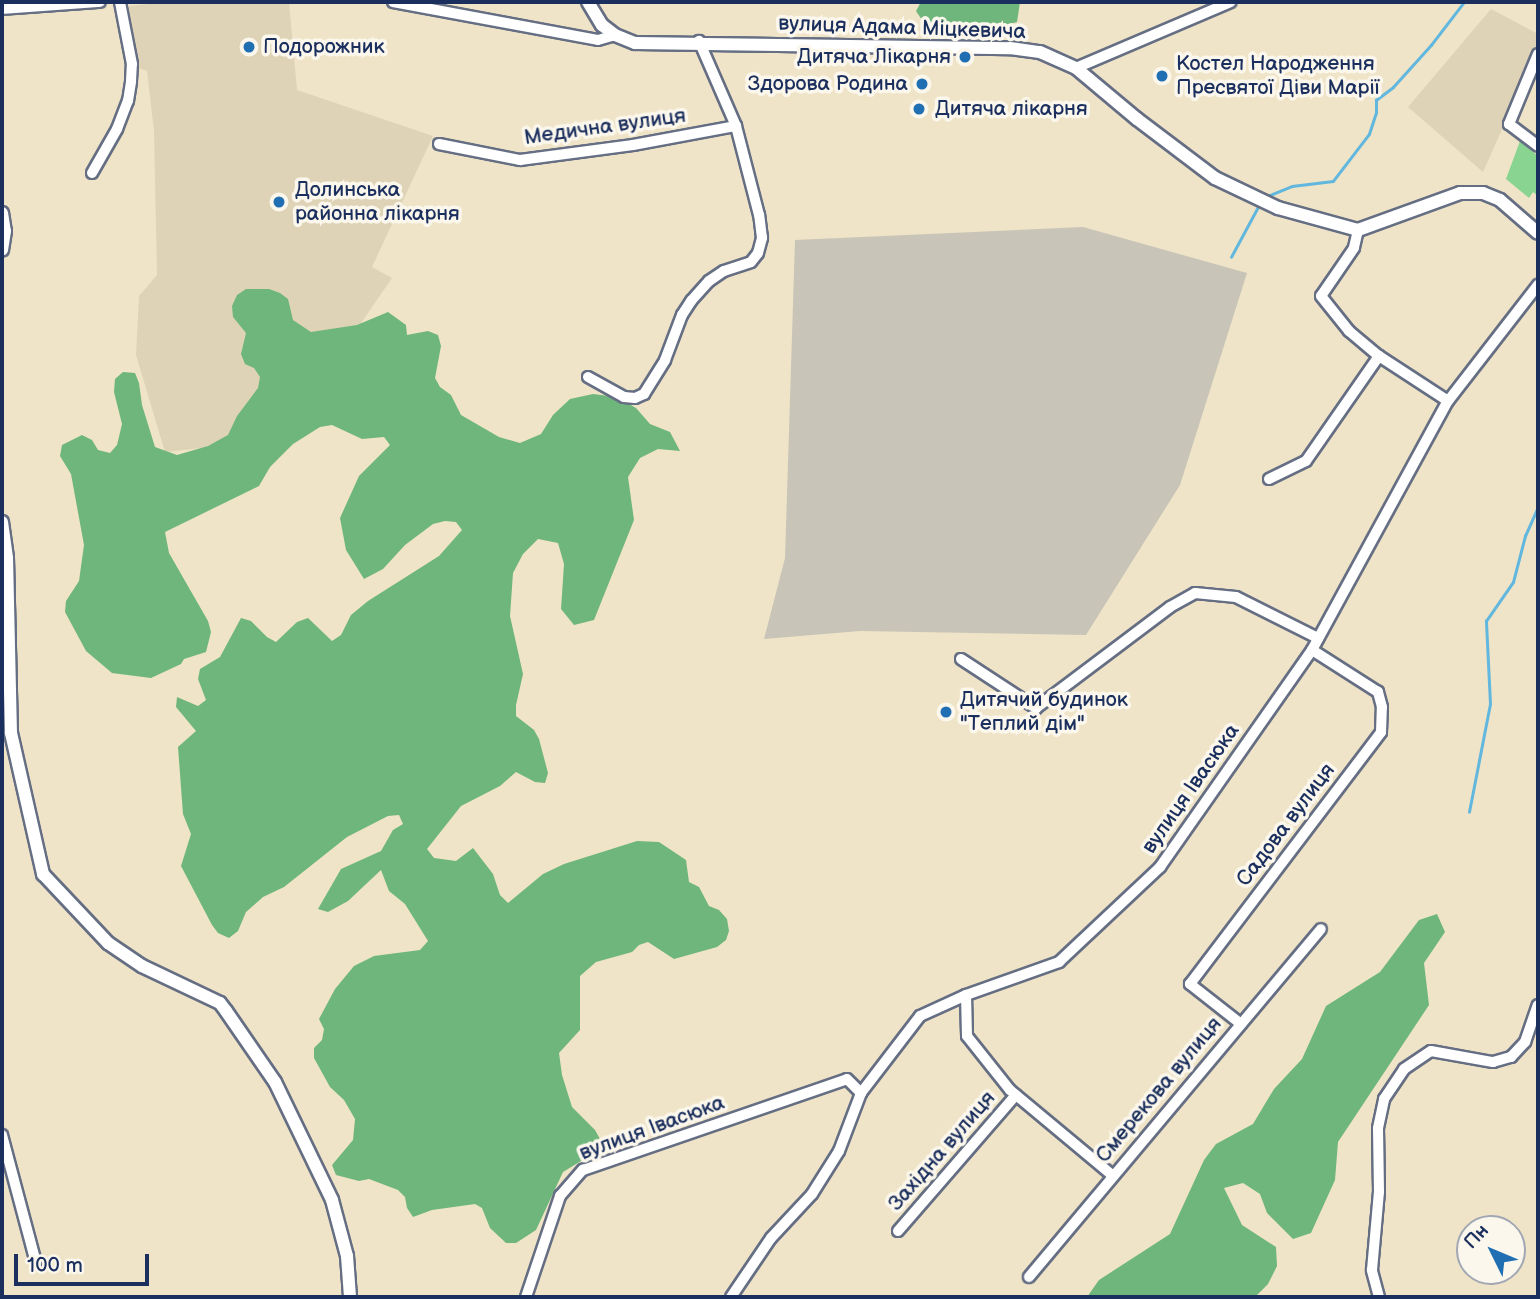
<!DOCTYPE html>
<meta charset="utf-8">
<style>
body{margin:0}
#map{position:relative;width:1540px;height:1299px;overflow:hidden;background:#efe4c7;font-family:"Balsamiq Sans",sans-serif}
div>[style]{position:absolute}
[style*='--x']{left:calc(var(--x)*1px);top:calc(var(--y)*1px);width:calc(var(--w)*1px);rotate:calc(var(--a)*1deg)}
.built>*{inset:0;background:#ded3b6}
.industrial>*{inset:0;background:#c8c4b8}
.green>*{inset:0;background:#89d491}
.forest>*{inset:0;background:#6eb67b}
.stream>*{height:2.5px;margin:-1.25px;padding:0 1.25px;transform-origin:1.25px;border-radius:1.25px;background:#61b7de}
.roads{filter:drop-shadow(2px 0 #656e83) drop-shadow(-2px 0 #656e83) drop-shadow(0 2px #656e83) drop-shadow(0 -2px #656e83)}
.minor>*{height:10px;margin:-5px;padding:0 5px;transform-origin:5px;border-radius:5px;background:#fff}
.tertiary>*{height:12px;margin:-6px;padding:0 6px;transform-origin:6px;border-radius:6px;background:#fff}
.dots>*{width:19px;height:19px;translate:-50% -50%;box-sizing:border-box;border:4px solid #fbf7ec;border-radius:50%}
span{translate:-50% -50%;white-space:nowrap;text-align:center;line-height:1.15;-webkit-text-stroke:7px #fbf7ec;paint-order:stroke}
.street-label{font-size:21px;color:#1b2f5e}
.poi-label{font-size:21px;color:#1b2f5e}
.left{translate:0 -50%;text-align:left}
.right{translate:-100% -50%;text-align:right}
.frame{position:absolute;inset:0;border:4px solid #1b2f5e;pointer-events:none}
.north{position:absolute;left:1456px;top:1215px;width:70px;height:70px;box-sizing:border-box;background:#fbf7ec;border:2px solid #a1a7b3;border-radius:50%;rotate:313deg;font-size:19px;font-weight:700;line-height:28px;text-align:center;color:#1b2f5e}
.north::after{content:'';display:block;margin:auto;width:24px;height:32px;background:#1f6fb2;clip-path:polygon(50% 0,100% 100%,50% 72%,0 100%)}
.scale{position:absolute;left:14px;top:1254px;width:135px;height:32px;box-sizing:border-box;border:4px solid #1b2f5e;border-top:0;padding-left:9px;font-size:21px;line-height:24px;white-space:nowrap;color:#1b2f5e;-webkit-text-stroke:5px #fbf7ec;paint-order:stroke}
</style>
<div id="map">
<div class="built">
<div style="clip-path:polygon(168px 2px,289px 2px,297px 90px,433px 136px,372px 267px,392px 278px,357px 329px,240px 431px,203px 448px,165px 452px,136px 355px,139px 296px,157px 275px,154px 131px,147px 71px,133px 66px,129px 6px)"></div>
<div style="clip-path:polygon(1491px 9px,1538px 34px,1538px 49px,1483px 172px,1408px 107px)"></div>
</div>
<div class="industrial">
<div style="clip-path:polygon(1083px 227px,1247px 273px,1180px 485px,1086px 635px,860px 631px,764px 639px,785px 558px,795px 240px)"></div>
</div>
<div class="green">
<div style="clip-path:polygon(1520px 141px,1538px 156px,1538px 196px,1533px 192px,1529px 198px,1506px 179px)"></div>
</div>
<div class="forest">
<div style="clip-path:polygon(921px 2px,1020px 2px,1017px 22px,962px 37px,922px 20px,916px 11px)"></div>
<div style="clip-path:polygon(246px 289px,269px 289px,280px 293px,288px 299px,293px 320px,311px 332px,357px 325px,388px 312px,406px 325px,407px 335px,428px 331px,438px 335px,441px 346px,435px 378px,440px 387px,451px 395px,461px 415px,499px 437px,520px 443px,541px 434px,553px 415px,570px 399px,593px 394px,617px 397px,636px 408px,650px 424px,670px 432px,680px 451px,658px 449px,640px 458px,628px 477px,634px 520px,594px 620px,574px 625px,561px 609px,564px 564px,558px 543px,538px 539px,523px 554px,513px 573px,510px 616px,523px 674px,516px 705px,516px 716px,534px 730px,539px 739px,548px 773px,545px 783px,535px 782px,516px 772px,500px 786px,461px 806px,427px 849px,434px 858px,456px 861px,473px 848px,493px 874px,500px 895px,508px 903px,543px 874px,564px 864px,637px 841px,659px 842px,686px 860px,689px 882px,699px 887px,709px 906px,719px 910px,727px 919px,729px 931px,726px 940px,717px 947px,674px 959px,648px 942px,639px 945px,632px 952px,596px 962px,580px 976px,580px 1030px,559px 1053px,562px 1075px,572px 1107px,595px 1130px,600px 1139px,599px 1150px,563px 1172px,536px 1230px,516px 1243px,506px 1243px,490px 1228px,482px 1208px,475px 1204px,432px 1210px,413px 1217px,407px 1208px,405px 1197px,398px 1190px,369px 1179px,359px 1181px,336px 1175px,332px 1165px,353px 1140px,355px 1119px,344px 1100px,330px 1087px,314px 1058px,314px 1048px,322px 1040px,324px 1029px,319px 1019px,335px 989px,354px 966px,374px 956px,420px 950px,428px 941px,405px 904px,389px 891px,381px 870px,348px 901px,328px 912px,318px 909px,341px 869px,381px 851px,393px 830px,403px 824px,399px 815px,388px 816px,347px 837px,284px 887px,263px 897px,246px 912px,238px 931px,229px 938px,218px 933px,212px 925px,181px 866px,191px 834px,183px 814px,178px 747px,196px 731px,176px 707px,177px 697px,198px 706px,206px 700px,198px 679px,200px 669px,220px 657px,241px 618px,251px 621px,267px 637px,276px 642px,297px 622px,308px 618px,332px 641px,341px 635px,351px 615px,368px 601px,439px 556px,462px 530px,456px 522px,445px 521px,433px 524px,405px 545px,383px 569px,364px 579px,346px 550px,340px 518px,359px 476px,390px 445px,384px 437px,362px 439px,332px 425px,320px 427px,293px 444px,270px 467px,259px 486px,165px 532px,169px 553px,208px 621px,211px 632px,206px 652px,184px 659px,181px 664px,151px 678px,112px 673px,86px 651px,65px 612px,66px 601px,79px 581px,84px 545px,71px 474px,60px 456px,62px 445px,82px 435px,92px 440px,98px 450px,110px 453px,117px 445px,122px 424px,114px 392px,115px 379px,123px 372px,135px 373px,139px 383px,142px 405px,155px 447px,177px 455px,208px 446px,228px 435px,237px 416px,258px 388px,260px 377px,254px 368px,245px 364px,241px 354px,246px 333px,233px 317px,232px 306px,237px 295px)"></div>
<div style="clip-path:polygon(1437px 914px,1445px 932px,1424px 963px,1429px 1005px,1338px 1142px,1335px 1180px,1311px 1233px,1293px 1239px,1267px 1213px,1260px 1194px,1243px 1183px,1224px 1188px,1242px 1225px,1276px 1247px,1277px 1266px,1268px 1284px,1255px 1297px,1087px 1297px,1099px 1280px,1170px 1234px,1204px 1160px,1216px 1144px,1253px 1124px,1274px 1089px,1302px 1059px,1326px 1006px,1380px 972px,1419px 920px)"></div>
</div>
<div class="stream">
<div style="--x:1265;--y:197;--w:29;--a:-22"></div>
<div style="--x:1292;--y:186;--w:41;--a:-7"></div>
<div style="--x:1333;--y:181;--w:59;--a:-52.5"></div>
<div style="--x:1369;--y:134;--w:22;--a:-72"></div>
<div style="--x:1376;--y:113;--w:13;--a:-90"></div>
<div style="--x:1376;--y:100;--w:21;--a:-37"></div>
<div style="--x:1393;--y:87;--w:57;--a:-47.9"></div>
<div style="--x:1431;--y:45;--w:54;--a:-52.5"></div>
<div style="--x:1231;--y:257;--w:59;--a:-61.7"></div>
<div style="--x:1469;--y:812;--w:110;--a:-79"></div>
<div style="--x:1490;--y:704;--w:83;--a:-92.8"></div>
<div style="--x:1486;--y:621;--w:47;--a:-55.3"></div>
<div style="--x:1513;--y:582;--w:48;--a:-75.4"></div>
<div style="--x:1525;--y:536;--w:32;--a:-66"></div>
</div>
<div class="roads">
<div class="minor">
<div style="--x:393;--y:2;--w:208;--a:10.5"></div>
<div style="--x:598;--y:40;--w:18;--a:-16"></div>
<div style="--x:2;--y:9;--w:98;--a:-4.1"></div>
<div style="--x:1538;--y:54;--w:76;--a:112.5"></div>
<div style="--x:1509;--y:124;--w:36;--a:37"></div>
<div style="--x:1076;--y:68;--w:168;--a:-23.1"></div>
<div style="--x:439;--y:144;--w:83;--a:11.2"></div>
<div style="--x:520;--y:160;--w:114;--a:-7.6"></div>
<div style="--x:633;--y:145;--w:105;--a:-10.5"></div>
<div style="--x:92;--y:173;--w:51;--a:-60.4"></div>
<div style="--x:117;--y:129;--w:30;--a:-69"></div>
<div style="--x:128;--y:101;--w:20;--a:-81"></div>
<div style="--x:131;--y:81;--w:17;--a:-87"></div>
<div style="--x:132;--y:64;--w:63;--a:-101"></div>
<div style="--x:1358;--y:230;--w:18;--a:103"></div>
<div style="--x:1354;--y:248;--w:58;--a:124.5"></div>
<div style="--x:1321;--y:296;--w:45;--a:51.3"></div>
<div style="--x:1349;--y:331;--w:39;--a:40"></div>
<div style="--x:1379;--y:356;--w:82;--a:33.1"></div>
<div style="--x:588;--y:377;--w:41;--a:29.1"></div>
<div style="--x:624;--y:397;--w:11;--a:5"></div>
<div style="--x:635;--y:398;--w:10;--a:-24"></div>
<div style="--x:644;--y:394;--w:40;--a:-58"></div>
<div style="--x:665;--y:360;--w:48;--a:-69.3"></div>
<div style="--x:682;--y:315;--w:17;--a:-57"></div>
<div style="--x:691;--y:301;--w:27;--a:-48"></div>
<div style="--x:709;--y:281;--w:18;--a:-34"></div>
<div style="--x:724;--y:271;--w:28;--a:-18"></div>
<div style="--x:751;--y:262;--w:11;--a:-52"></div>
<div style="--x:758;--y:253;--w:16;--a:-75"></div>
<div style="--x:762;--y:238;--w:23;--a:-97"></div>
<div style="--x:759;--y:215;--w:92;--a:-104.5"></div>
<div style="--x:736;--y:126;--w:93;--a:-113.5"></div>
<div style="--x:1269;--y:479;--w:41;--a:-25.9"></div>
<div style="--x:1306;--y:461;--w:128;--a:-55.2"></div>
<div style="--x:961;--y:659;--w:90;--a:33.2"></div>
<div style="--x:1036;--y:708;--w:168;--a:-37"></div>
<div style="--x:1170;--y:607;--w:29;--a:-29"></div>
<div style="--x:1195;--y:593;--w:41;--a:5.6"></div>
<div style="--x:1236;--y:597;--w:92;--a:26.6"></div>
<div style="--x:966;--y:995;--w:41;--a:88.6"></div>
<div style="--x:967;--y:1036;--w:69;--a:51.5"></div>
<div style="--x:1010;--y:1090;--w:133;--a:39.8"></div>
<div style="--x:1241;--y:1024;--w:65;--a:-141.9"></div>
<div style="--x:1190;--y:984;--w:316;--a:-52.8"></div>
<div style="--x:1381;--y:732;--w:25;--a:-88"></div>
<div style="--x:1382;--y:707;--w:16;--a:-105"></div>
<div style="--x:1378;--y:692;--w:78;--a:-147.5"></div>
<div style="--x:2;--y:1135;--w:132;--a:75.1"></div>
<div style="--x:898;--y:1231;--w:180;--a:-49.1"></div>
<div style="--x:1029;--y:1277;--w:454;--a:-50"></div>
<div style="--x:526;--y:1297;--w:107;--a:-71.4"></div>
<div style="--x:560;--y:1196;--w:35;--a:-49"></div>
<div style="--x:583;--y:1170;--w:279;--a:-19"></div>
<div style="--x:847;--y:1079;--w:20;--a:45"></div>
<div style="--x:861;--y:1093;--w:97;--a:-52.5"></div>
<div style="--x:920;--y:1016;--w:51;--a:-24.5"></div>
<div style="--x:966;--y:995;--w:99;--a:-19.5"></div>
<div style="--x:1059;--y:962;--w:139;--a:-43.2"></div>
<div style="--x:1160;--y:867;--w:265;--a:-55"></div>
<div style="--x:1312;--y:650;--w:284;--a:-61.4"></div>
<div style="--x:1448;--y:401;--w:147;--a:-52.2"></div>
<div style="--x:731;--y:1297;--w:71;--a:-55.9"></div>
<div style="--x:771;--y:1238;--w:60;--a:-47"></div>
<div style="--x:812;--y:1194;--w:51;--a:-57.9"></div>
<div style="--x:839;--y:1151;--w:62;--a:-69.2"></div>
<div style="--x:1379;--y:1297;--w:28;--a:-105"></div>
<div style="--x:1372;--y:1270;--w:78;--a:-84.9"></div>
<div style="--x:1379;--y:1192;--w:64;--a:-90.9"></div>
<div style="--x:1378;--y:1128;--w:30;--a:-78"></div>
<div style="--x:1384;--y:1099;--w:36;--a:-56"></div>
<div style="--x:1404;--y:1069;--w:32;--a:-34"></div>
<div style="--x:1431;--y:1051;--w:63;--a:10.1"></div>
<div style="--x:1493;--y:1062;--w:19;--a:-16"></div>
<div style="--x:1511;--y:1057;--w:21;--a:-47"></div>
<div style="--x:1525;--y:1042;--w:39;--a:-71"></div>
</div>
<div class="tertiary">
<div style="--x:588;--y:2;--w:27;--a:59"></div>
<div style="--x:602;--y:25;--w:16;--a:38"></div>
<div style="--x:615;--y:35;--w:22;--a:22"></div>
<div style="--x:635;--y:43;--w:375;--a:0.8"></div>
<div style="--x:1010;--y:48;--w:30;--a:8"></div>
<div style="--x:1040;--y:52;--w:39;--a:24"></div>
<div style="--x:1076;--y:68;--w:80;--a:39.9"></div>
<div style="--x:1137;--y:119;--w:98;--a:37.1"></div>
<div style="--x:1215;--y:178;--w:70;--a:25.5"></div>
<div style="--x:1278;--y:208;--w:83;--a:15.4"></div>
<div style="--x:1358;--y:230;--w:109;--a:-19.9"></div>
<div style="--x:1460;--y:193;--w:23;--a:0"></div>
<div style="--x:1483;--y:193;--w:18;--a:22"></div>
<div style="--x:1500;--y:200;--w:50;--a:41"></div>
<div style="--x:2;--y:213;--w:18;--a:81"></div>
<div style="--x:5;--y:231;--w:19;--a:99"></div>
<div style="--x:2;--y:522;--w:36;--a:82"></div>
<div style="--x:7;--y:558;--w:175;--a:88.7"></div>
<div style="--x:11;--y:733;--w:145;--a:77.2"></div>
<div style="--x:43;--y:874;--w:95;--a:46.7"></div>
<div style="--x:108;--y:943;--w:41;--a:34.1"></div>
<div style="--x:142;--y:966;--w:86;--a:25.4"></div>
<div style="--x:220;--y:1003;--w:10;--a:53"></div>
<div style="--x:226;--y:1011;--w:86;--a:55.4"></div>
<div style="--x:275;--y:1082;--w:131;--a:64.2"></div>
<div style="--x:332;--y:1200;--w:58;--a:75"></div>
<div style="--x:347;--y:1256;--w:41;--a:85.8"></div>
</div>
</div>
<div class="dots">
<div style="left:249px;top:47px;background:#1f6fb2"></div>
<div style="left:965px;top:57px;background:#1f6fb2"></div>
<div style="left:1162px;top:76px;background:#1f6fb2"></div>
<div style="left:922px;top:84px;background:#1f6fb2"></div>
<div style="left:919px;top:109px;background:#1f6fb2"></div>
<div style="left:279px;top:202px;background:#1f6fb2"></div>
<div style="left:946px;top:712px;background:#1f6fb2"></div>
</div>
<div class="street-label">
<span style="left:902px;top:28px;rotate:2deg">вулиця Адама Міцкевича</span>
<span style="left:605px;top:127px;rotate:-8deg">Медична вулиця</span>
<span style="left:1191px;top:789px;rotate:-55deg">вулиця Івасюка</span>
<span style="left:1286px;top:825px;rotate:-53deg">Садова вулиця</span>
<span style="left:1159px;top:1090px;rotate:-50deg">Смерекова вулиця</span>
<span style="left:652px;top:1128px;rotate:-20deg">вулиця Івасюка</span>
<span style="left:942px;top:1151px;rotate:-49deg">Західна вулиця</span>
</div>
<div class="poi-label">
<span class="left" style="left:263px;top:47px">Подорожник</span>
<span class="right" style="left:951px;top:57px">Дитяча Лікарня</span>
<span class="left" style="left:1176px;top:76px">Костел Народження<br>Пресвятої Діви Марії</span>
<span class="right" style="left:908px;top:84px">Здорова Родина</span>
<span class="left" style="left:935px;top:109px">Дитяча лікарня</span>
<span class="left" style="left:295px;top:202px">Долинська<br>районна лікарня</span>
<span class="left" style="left:960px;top:712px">Дитячий будинок<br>"Теплий дім"</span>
</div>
<div class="frame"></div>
<div class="north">Пн</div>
<div class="scale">100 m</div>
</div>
